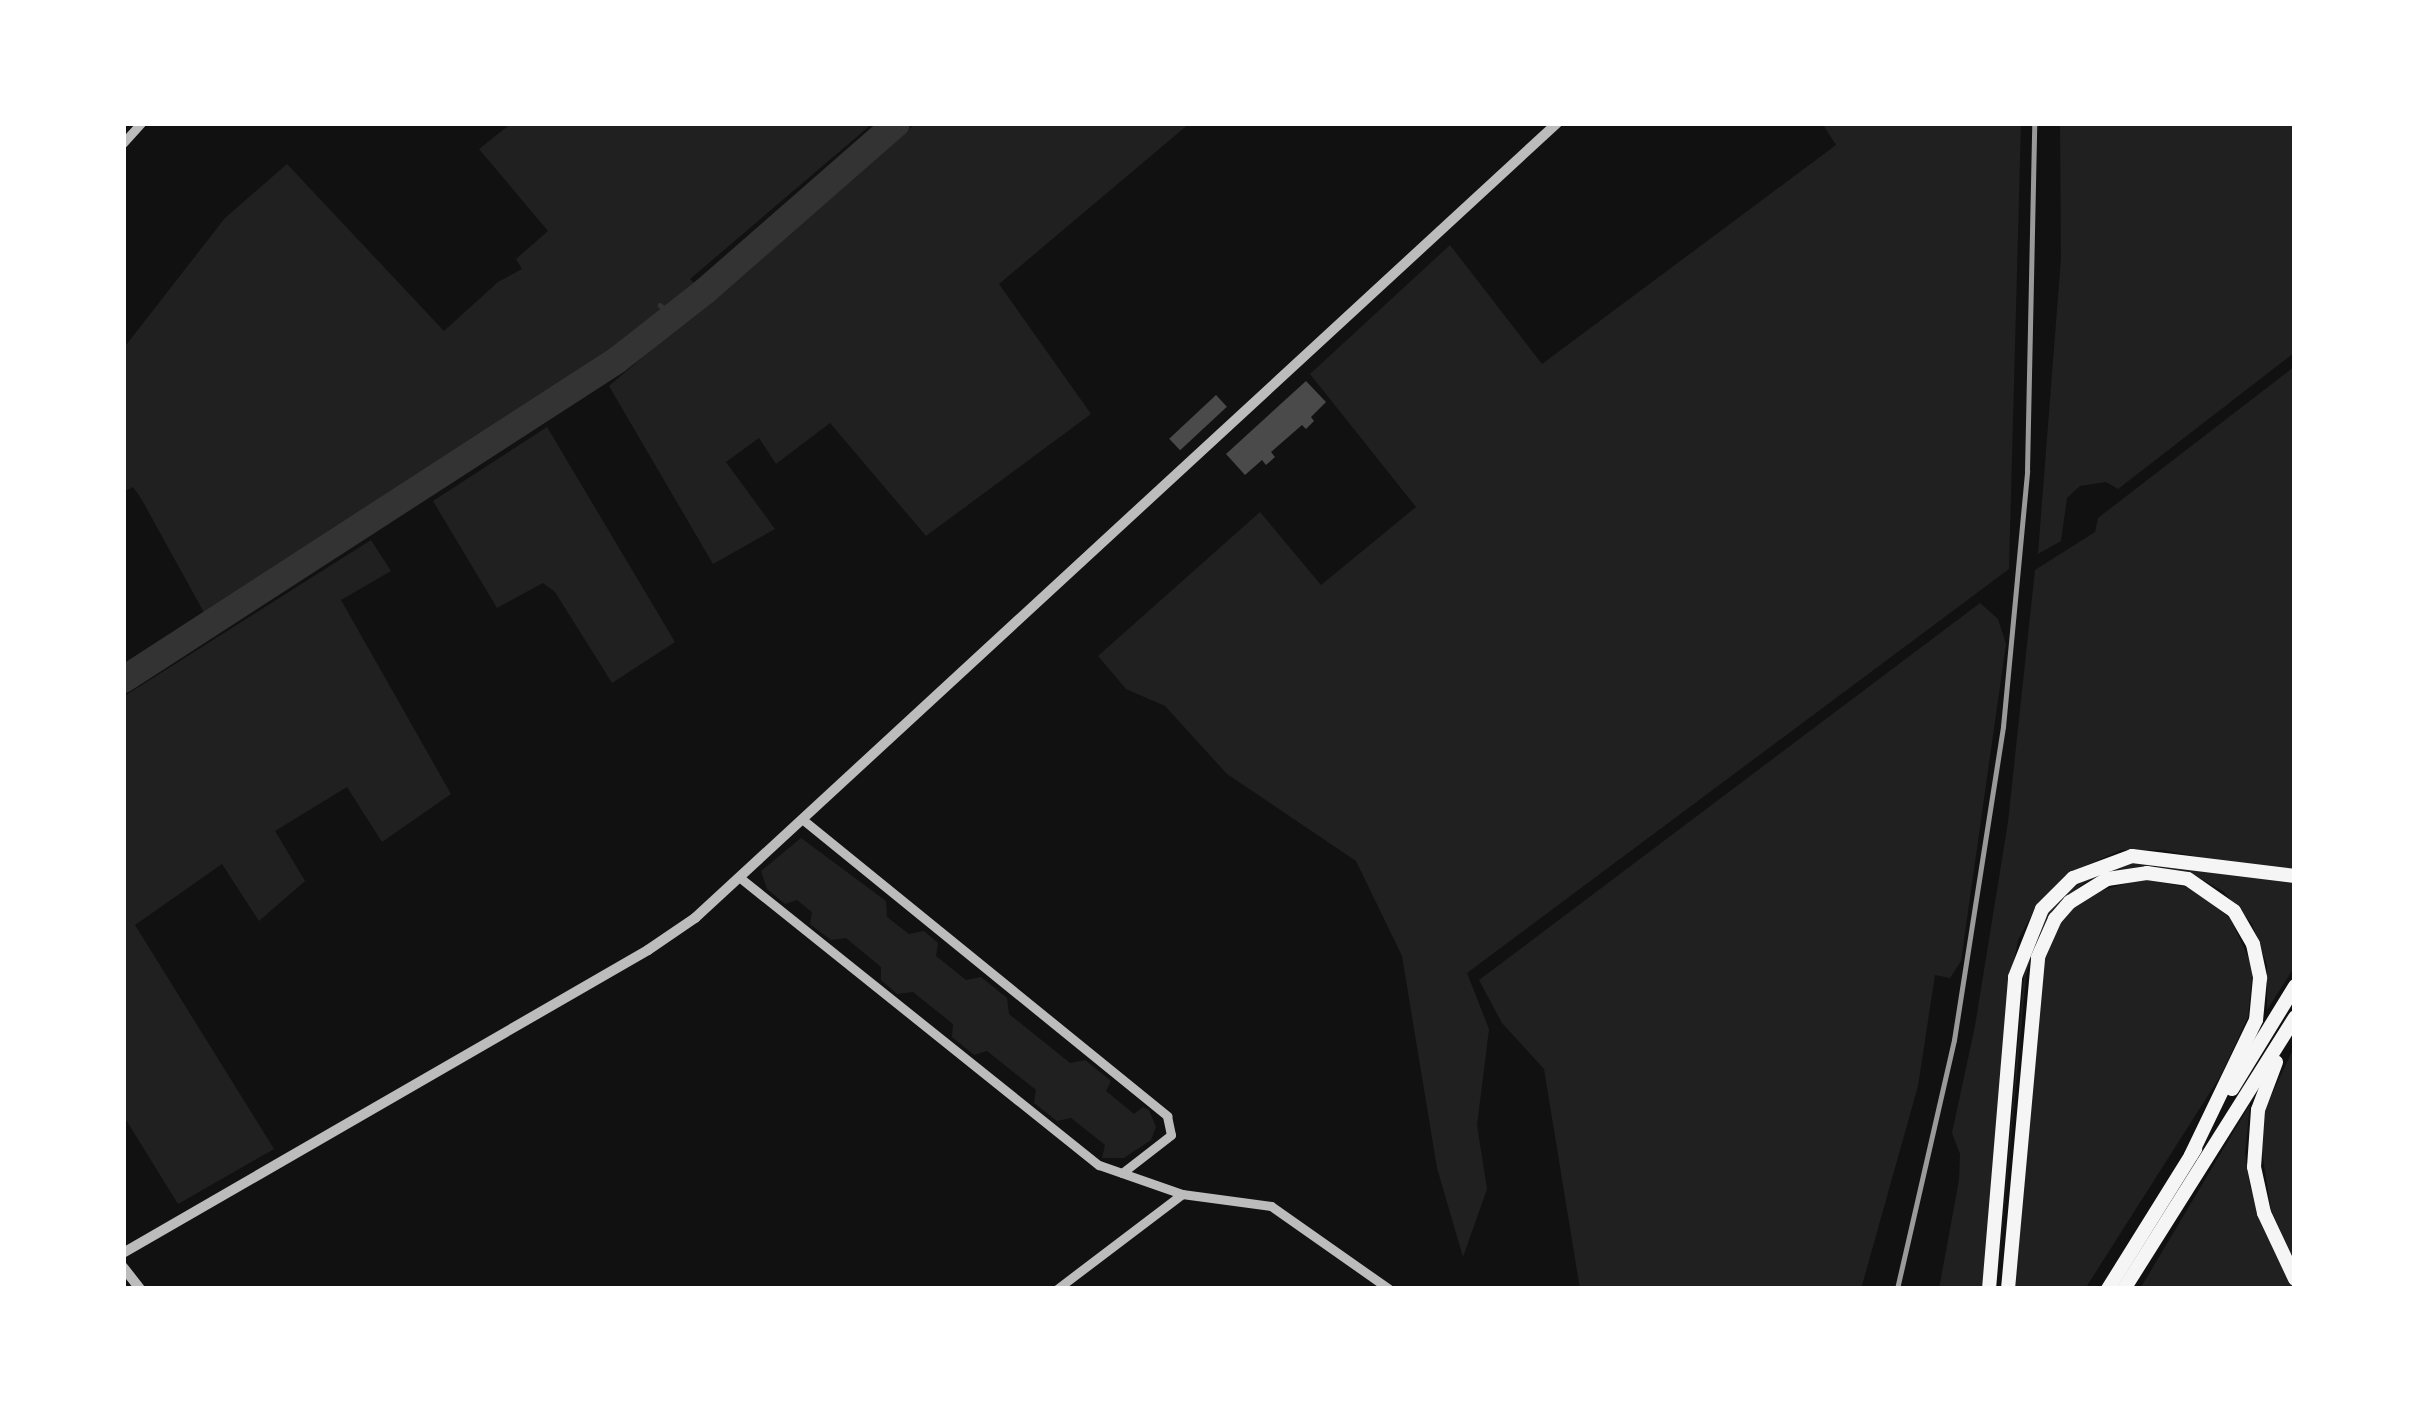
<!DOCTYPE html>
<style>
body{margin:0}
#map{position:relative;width:2418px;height:1412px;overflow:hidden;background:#111;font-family:Ubuntu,sans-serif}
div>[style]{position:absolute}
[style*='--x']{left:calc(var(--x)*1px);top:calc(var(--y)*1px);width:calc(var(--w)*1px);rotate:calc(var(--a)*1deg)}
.green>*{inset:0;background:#202020}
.stream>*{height:4.5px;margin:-2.25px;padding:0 2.25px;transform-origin:2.25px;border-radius:2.25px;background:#333}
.river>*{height:27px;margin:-13.5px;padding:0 13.5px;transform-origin:13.5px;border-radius:13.5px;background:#333}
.building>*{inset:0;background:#4a4a4a;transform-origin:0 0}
.minor>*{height:9px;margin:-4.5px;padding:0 4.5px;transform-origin:4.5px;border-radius:4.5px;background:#bcbcbc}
.tertiary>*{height:10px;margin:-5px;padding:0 5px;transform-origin:5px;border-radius:5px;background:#bcbcbc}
.primary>*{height:14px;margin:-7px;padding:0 7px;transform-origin:7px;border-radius:7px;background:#f5f5f5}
.rail>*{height:4.5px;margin:-2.25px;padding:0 2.25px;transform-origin:2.25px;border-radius:2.25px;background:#9a9a9a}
span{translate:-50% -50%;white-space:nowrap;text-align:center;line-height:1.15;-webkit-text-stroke:12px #fff;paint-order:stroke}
.frame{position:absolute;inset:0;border:126px solid #fff;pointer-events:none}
</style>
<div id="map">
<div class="green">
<div style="clip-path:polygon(512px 123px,873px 123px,690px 279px,696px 285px,626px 344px,207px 618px,142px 500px,133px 487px,123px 492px,123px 349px,225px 218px,287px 164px,444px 331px,498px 282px,522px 269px,516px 259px,548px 231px,479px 149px)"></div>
<div style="clip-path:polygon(916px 123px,1190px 123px,999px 284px,1091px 414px,926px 536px,830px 423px,776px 464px,759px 438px,726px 462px,775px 529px,713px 564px,609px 386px)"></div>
<div style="clip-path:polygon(1822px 123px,2021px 123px,2009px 569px,1467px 973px,1489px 1029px,1477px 1125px,1487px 1189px,1463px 1257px,1437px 1168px,1402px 956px,1356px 861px,1227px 774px,1165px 706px,1126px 689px,1098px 656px,1260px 512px,1321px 585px,1416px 507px,1310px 374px,1450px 245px,1542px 364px,1836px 145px)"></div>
<div style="clip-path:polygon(2060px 123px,2295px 123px,2295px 352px,2118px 489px,2106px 482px,2080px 486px,2067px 498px,2061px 541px,2038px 554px,2061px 258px)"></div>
<div style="clip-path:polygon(2295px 366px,2295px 869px,2256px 868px,2163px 850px,2121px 850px,2069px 873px,2037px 905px,2018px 940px,2009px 986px,1984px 1289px,1939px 1289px,1959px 1180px,1960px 1154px,1952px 1133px,1975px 1026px,2008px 822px,2035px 570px,2095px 532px,2098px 518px)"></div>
<div style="clip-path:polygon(547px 427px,675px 642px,612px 683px,555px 592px,543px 583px,497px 608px,433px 501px)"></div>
<div style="clip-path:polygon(371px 540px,391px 571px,341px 600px,451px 794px,382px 842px,347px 787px,275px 831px,305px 881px,259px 921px,222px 864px,135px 925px,274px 1149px,178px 1204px,123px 1115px,123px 697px)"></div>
<div style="clip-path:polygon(1980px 603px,1998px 619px,2006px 644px,1961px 961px,1950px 978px,1935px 975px,1918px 1086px,1861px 1289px,1580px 1289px,1544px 1069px,1502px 1023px,1479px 980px)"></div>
<div style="clip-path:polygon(801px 838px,886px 901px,887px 917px,909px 934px,924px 931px,938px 943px,936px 956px,966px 980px,981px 977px,1007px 998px,1009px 1014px,1070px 1063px,1085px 1060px,1111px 1081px,1106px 1091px,1134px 1114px,1143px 1107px,1149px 1110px,1156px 1127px,1151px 1140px,1124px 1158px,1102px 1158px,1105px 1145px,1071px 1118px,1057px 1121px,1034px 1103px,1036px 1090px,987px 1051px,974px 1055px,952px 1037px,953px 1024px,913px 992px,897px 994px,881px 980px,881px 967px,846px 938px,831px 940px,819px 931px,810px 924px,812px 912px,797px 900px,785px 904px,767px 889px,761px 871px)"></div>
<div style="clip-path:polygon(2137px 862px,2295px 882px,2295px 966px,2267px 1010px,2267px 965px,2252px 924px,2223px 891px,2188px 872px,2153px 866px,2114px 870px,2084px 883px,2057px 907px,2037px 937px,2026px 976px,1997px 1289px,2025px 962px,2049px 911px,2061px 897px,2092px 874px)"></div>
<div style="clip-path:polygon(2142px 879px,2192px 888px,2230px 918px,2253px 967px,2248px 1017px,2221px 1075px,2085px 1289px,2015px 1289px,2044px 955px,2063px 919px,2077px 904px,2096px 892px)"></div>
<div style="clip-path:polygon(2295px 1045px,2295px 1263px,2271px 1210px,2261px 1146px,2264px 1111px)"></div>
<div style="clip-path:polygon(2250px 1104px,2245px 1154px,2250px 1187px,2293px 1289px,2140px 1289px)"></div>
</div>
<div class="stream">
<div style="--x:704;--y:291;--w:13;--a:86"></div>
<div style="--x:660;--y:305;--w:17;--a:36"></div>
</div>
<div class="river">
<div style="--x:123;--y:679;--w:587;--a:-32.91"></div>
<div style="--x:616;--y:360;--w:112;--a:-38.1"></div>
<div style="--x:704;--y:291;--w:255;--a:-41.2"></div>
</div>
<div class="building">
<div style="clip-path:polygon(1306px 381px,1326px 402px,1311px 417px,1314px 421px,1306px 429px,1302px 425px,1271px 452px,1275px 457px,1266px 465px,1262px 460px,1245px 475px,1226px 454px)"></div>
<div style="left:1216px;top:395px;width:16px;height:64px;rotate:47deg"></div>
</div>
<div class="minor">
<div style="--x:123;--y:143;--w:27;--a:-48"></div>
<div style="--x:802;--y:819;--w:471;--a:39.1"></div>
<div style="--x:1167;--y:1116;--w:19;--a:78"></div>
<div style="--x:1171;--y:1135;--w:62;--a:142.2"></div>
<div style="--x:739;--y:877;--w:461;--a:38.7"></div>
<div style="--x:1099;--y:1165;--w:88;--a:19.3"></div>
<div style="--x:1182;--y:1194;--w:90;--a:7.7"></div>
<div style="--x:1271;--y:1206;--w:144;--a:35.1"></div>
<div style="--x:1057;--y:1289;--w:157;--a:-37.2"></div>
</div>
<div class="tertiary">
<div style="--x:123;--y:1253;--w:606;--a:-29.99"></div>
<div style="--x:648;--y:950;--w:57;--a:-34.2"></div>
<div style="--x:695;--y:918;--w:1173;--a:-42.68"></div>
<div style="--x:123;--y:1267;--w:28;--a:52"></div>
</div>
<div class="primary">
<div style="--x:2276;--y:1062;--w:51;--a:110.6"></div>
<div style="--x:2258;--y:1110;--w:57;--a:94"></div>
<div style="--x:2254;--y:1167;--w:47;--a:77.7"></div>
<div style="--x:2264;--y:1213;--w:73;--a:64.8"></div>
<div style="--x:2232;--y:1089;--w:121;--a:-58.5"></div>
<div style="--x:1989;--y:1289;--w:313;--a:-85.2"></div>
<div style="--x:2015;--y:977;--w:73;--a:-68.3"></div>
<div style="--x:2042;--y:909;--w:44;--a:-45"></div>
<div style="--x:2073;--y:878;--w:63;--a:-20.4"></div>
<div style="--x:2132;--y:856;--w:164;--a:7"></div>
<div style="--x:2008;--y:1289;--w:333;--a:-84.8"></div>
<div style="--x:2038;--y:957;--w:42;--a:-65.9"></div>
<div style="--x:2055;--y:919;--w:23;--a:-49"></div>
<div style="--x:2070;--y:902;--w:44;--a:-31.9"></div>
<div style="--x:2107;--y:879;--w:40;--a:-8.5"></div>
<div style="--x:2147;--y:873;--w:41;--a:8.3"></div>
<div style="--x:2188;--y:879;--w:56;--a:34.8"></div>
<div style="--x:2234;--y:911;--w:38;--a:60"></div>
<div style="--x:2253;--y:944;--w:35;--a:78"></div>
<div style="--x:2260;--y:978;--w:42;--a:95.4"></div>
<div style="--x:2256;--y:1020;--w:150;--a:115.7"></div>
<div style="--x:2108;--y:1289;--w:165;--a:-58.1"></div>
<div style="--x:2124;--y:1289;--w:321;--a:-57.8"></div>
</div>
<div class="rail">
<div style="--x:1897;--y:1289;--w:255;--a:-77.1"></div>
<div style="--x:1954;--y:1040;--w:317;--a:-81.1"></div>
<div style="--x:2003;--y:727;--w:257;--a:-84.6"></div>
<div style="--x:2027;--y:471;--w:348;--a:-88.8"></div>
</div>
<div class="frame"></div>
</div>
